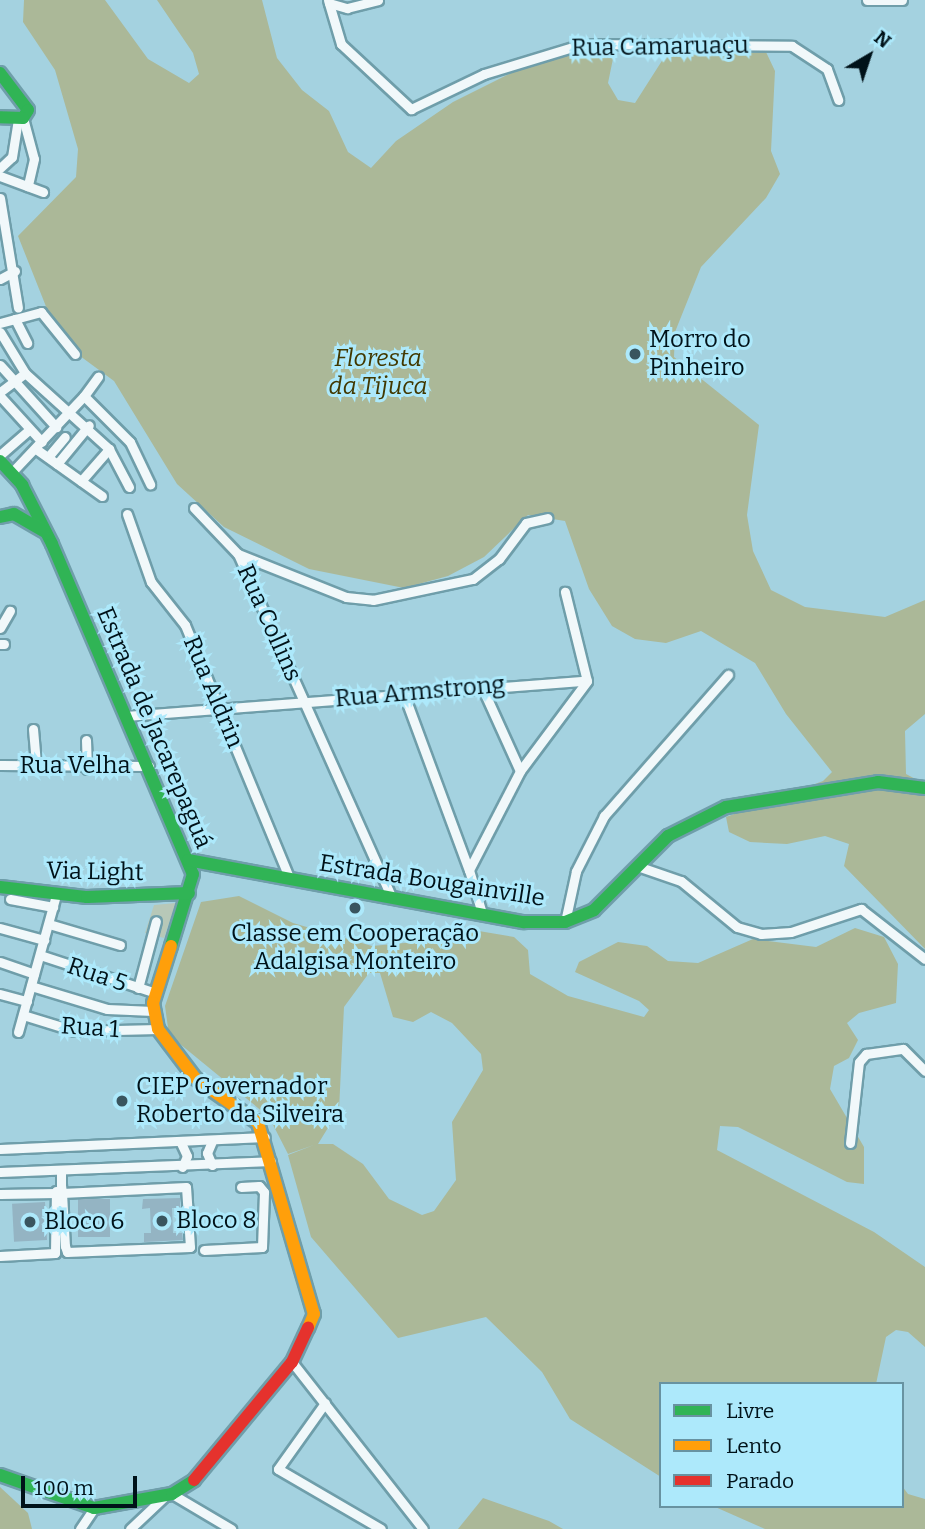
<!DOCTYPE html>
<meta charset="utf-8">
<style>
body{margin:0}
#map{position:relative;width:925px;height:1529px;overflow:hidden;background:#a4d2e0;font-family:Bitter,serif}
div>[style]{position:absolute}
[style*='--x']{left:calc(var(--x)*1px);top:calc(var(--y)*1px);width:calc(var(--w)*1px);rotate:calc(var(--a)*1deg)}
.green>*{inset:0;background:#b7c8b8}
.forest>*{inset:0;background:#abb898}
.building>*{inset:0;background:#94b4c3;transform-origin:0 0}
.roads{filter:drop-shadow(2px 0 #6f9eaa) drop-shadow(-2px 0 #6f9eaa) drop-shadow(0 2px #6f9eaa) drop-shadow(0 -2px #6f9eaa)}
.street>*{height:9px;margin:-4.5px;padding:0 4.5px;transform-origin:4.5px;border-radius:4.5px;background:#f1f8fa}
.fast>*{height:12px;margin:-6px;padding:0 6px;transform-origin:6px;border-radius:6px;background:#30b455}
.slow>*{height:12px;margin:-6px;padding:0 6px;transform-origin:6px;border-radius:6px;background:#ff9f0a}
.jam>*{height:12px;margin:-6px;padding:0 6px;transform-origin:6px;border-radius:6px;background:#e5322d}
.dots>*{width:19px;height:19px;translate:-50% -50%;box-sizing:border-box;border:4px solid #ade9fb;border-radius:50%}
span{translate:-50% -50%;white-space:nowrap;text-align:center;line-height:1.15;-webkit-text-stroke:6px #ade9fb;paint-order:stroke}
.street-label{font-size:24px;color:#001219}
.poi-label{font-size:24px;color:#001219}
.left{translate:0 -50%;text-align:left}
.park-label{font-size:24px;color:#423800;font-style:italic}
.legend{position:absolute;left:659px;top:1382px;width:245px;height:126px;box-sizing:border-box;background:#ade9fb;border:2px solid #6893a1;margin:0;padding:9px 12px;list-style:none;font-size:21px;color:#001219}
.legend li{display:flex;align-items:center;gap:14px;height:35px}
.legend b{width:35px;border:2px solid #6893a1}
.north{position:absolute;left:834px;top:21px;width:70px;height:70px;-webkit-text-stroke:5px #ade9fb;paint-order:stroke;rotate:39deg;font-size:19px;font-weight:700;line-height:28px;text-align:center;color:#001219}
.north::after{content:'';display:block;margin:auto;width:24px;height:32px;background:#001219;clip-path:polygon(50% 0,100% 100%,50% 72%,0 100%)}
.scale{position:absolute;left:21px;top:1476px;width:116px;height:32px;box-sizing:border-box;border:4px solid #001219;border-top:0;padding-left:9px;font-size:21px;line-height:24px;white-space:nowrap;color:#001219;-webkit-text-stroke:5px #ade9fb;paint-order:stroke}
</style>
<div id="map">
<div class="green">
<div style="clip-path:polygon(176px 903px,164px 938px,145px 933px,154px 905px)"></div>
</div>
<div class="forest">
<div style="clip-path:polygon(24px 0,105px 0,148px 59px,189px 83px,199px 74px,193px 53px,157px 0,262px 0,277px 58px,302px 90px,329px 111px,348px 152px,371px 168px,396px 141px,453px 102px,535px 61px,576px 49px,615px 49px,608px 83px,618px 100px,635px 103px,665px 56px,766px 52px,775px 71px,771px 151px,780px 174px,766px 198px,701px 267px,675px 332px,674px 357px,759px 425px,747px 515px,753px 551px,771px 590px,805px 607px,885px 617px,925px 600px,925px 714px,905px 731px,906px 774px,925px 784px,925px 949px,844px 866px,849px 844px,825px 836px,787px 844px,750px 842px,729px 832px,726px 817px,823px 781px,832px 772px,786px 714px,755px 663px,701px 631px,666px 643px,635px 639px,612px 626px,589px 589px,565px 521px,528px 515px,484px 557px,448px 576px,404px 588px,309px 569px,224px 527px,177px 484px,114px 381px,80px 356px,47px 309px,18px 236px,76px 177px,78px 149px,55px 70px,23px 22px)"></div>
<div style="clip-path:polygon(evenodd,239px 896px,293px 923px,372px 946px,447px 939px,467px 929px,514px 937px,528px 950px,530px 974px,568px 996px,644px 1017px,649px 1010px,639px 1001px,575px 972px,579px 962px,618px 942px,647px 946px,668px 961px,698px 963px,753px 939px,816px 947px,855px 928px,884px 937px,898px 964px,896px 1003px,859px 1013px,847px 1023px,858px 1040px,849px 1058px,834px 1066px,830px 1089px,864px 1147px,864px 1184px,847px 1182px,738px 1127px,720px 1126px,717px 1150px,874px 1232px,925px 1267px,925px 1347px,908px 1332px,896px 1330px,886px 1337px,876px 1384px,661px 1384px,661px 1477px,570px 1419px,542px 1372px,486px 1317px,398px 1338px,311px 1237px,288px 1155px,314px 1145px,288px 1154px,269px 1117px,169px 1035px,165px 1006px,201px 902px,239px 896px,369px 973px,380px 973px,393px 1017px,413px 1022px,431px 1012px,452px 1023px,481px 1054px,483px 1070px,452px 1122px,456px 1180px,434px 1211px,422px 1215px,389px 1199px,363px 1164px,333px 1144px,318px 1144px,339px 1110px,344px 1007px,369px 973px)"></div>
<div style="clip-path:polygon(902px 1486px,908px 1494px,925px 1499px,925px 1529px,765px 1529px,713px 1506px,902px 1506px)"></div>
<div style="clip-path:polygon(0 1487px,28px 1513px,32px 1529px,0 1529px)"></div>
<div style="clip-path:polygon(483px 1498px,549px 1521px,563px 1529px,458px 1529px)"></div>
</div>
<div class="building">
<div style="clip-path:polygon(180px 1198px,180px 1208px,172px 1208px,173px 1233px,182px 1233px,183px 1240px,144px 1242px,144px 1233px,151px 1233px,150px 1208px,142px 1209px,143px 1199px)"></div>
<div style="left:78px;top:1199px;width:32px;height:38px"></div>
<div style="left:45px;top:1202px;width:38px;height:33px;rotate:87deg"></div>
</div>
<div class="roads">
<div class="street">
<div style="--x:328;--y:0;--w:46;--a:73.5"></div>
<div style="--x:341;--y:44;--w:96;--a:42.9"></div>
<div style="--x:411;--y:109;--w:81;--a:-25.6"></div>
<div style="--x:484;--y:74;--w:103;--a:-16.9"></div>
<div style="--x:583;--y:44;--w:209;--a:0.5"></div>
<div style="--x:792;--y:46;--w:42;--a:33.3"></div>
<div style="--x:827;--y:69;--w:33;--a:70"></div>
<div style="--x:867;--y:0;--w:35;--a:0"></div>
<div style="--x:329;--y:3;--w:19;--a:16"></div>
<div style="--x:347;--y:8;--w:32;--a:-14"></div>
<div style="--x:23;--y:118;--w:42;--a:75"></div>
<div style="--x:34;--y:159;--w:28;--a:103"></div>
<div style="--x:0;--y:168;--w:16;--a:-43"></div>
<div style="--x:12;--y:157;--w:39;--a:-81"></div>
<div style="--x:0;--y:176;--w:46;--a:20.4"></div>
<div style="--x:0;--y:198;--w:111;--a:80.7"></div>
<div style="--x:0;--y:279;--w:17;--a:-28"></div>
<div style="--x:15;--y:319;--w:27;--a:-15"></div>
<div style="--x:41;--y:312;--w:54;--a:51"></div>
<div style="--x:0;--y:323;--w:16;--a:-15"></div>
<div style="--x:15;--y:319;--w:27;--a:63"></div>
<div style="--x:0;--y:332;--w:48;--a:58.6"></div>
<div style="--x:25;--y:373;--w:113;--a:42.1"></div>
<div style="--x:109;--y:449;--w:43;--a:62.2"></div>
<div style="--x:0;--y:365;--w:84;--a:47.9"></div>
<div style="--x:0;--y:392;--w:31;--a:-37"></div>
<div style="--x:0;--y:396;--w:62;--a:47.6"></div>
<div style="--x:84;--y:396;--w:24;--a:-54"></div>
<div style="--x:36;--y:449;--w:81;--a:35.5"></div>
<div style="--x:0;--y:455;--w:38;--a:-41"></div>
<div style="--x:48;--y:457;--w:26;--a:-50"></div>
<div style="--x:57;--y:464;--w:50;--a:-50.6"></div>
<div style="--x:13;--y:471;--w:103;--a:-46.6"></div>
<div style="--x:84;--y:396;--w:65;--a:45"></div>
<div style="--x:130;--y:442;--w:47;--a:64.5"></div>
<div style="--x:81;--y:481;--w:43;--a:-48.8"></div>
<div style="--x:194;--y:508;--w:64;--a:46.3"></div>
<div style="--x:238;--y:554;--w:375;--a:65.9"></div>
<div style="--x:127;--y:514;--w:72;--a:70.6"></div>
<div style="--x:151;--y:582;--w:55;--a:51.7"></div>
<div style="--x:185;--y:625;--w:273;--a:67.6"></div>
<div style="--x:238;--y:554;--w:116;--a:21.7"></div>
<div style="--x:346;--y:597;--w:27;--a:6"></div>
<div style="--x:373;--y:600;--w:102;--a:-11.9"></div>
<div style="--x:473;--y:579;--w:33;--a:-38"></div>
<div style="--x:499;--y:559;--w:45;--a:-53.1"></div>
<div style="--x:526;--y:523;--w:22;--a:-13"></div>
<div style="--x:0;--y:628;--w:20;--a:-60"></div>
<div style="--x:0;--y:644;--w:4;--a:0"></div>
<div style="--x:481;--y:685;--w:94;--a:65.6"></div>
<div style="--x:403;--y:692;--w:190;--a:69.7"></div>
<div style="--x:127;--y:716;--w:461;--a:-4.4"></div>
<div style="--x:33;--y:729;--w:37;--a:85"></div>
<div style="--x:86;--y:740;--w:29;--a:88"></div>
<div style="--x:0;--y:765;--w:149;--a:0.4"></div>
<div style="--x:640;--y:867;--w:43;--a:18.9"></div>
<div style="--x:681;--y:881;--w:72;--a:39.4"></div>
<div style="--x:737;--y:927;--w:25;--a:16"></div>
<div style="--x:761;--y:934;--w:30;--a:-4"></div>
<div style="--x:791;--y:932;--w:74;--a:-18.2"></div>
<div style="--x:861;--y:909;--w:81;--a:38"></div>
<div style="--x:10;--y:899;--w:44;--a:10.5"></div>
<div style="--x:481;--y:910;--w:42;--a:-106.7"></div>
<div style="--x:469;--y:870;--w:111;--a:-62.7"></div>
<div style="--x:520;--y:771;--w:112;--a:-53.3"></div>
<div style="--x:587;--y:681;--w:92;--a:-103.9"></div>
<div style="--x:565;--y:922;--w:52;--a:-77.8"></div>
<div style="--x:576;--y:871;--w:62;--a:-63"></div>
<div style="--x:604;--y:816;--w:188;--a:-48.7"></div>
<div style="--x:49;--y:924;--w:74;--a:16.5"></div>
<div style="--x:0;--y:928;--w:46;--a:15.3"></div>
<div style="--x:40;--y:955;--w:122;--a:18.1"></div>
<div style="--x:0;--y:962;--w:36;--a:19"></div>
<div style="--x:31;--y:986;--w:79;--a:16.8"></div>
<div style="--x:107;--y:1009;--w:46;--a:2.5"></div>
<div style="--x:138;--y:988;--w:69;--a:-75"></div>
<div style="--x:0;--y:994;--w:28;--a:15"></div>
<div style="--x:23;--y:1015;--w:54;--a:17.1"></div>
<div style="--x:75;--y:1031;--w:83;--a:-1.4"></div>
<div style="--x:18;--y:1032;--w:142;--a:-74.5"></div>
<div style="--x:181;--y:1143;--w:14;--a:65"></div>
<div style="--x:187;--y:1156;--w:12;--a:114"></div>
<div style="--x:850;--y:1143;--w:81;--a:-83.7"></div>
<div style="--x:859;--y:1062;--w:11;--a:-49"></div>
<div style="--x:866;--y:1054;--w:37;--a:-8"></div>
<div style="--x:903;--y:1049;--w:31;--a:45"></div>
<div style="--x:0;--y:1149;--w:265;--a:-2.6"></div>
<div style="--x:212;--y:1165;--w:13;--a:-113"></div>
<div style="--x:207;--y:1153;--w:13;--a:-67"></div>
<div style="--x:61;--y:1170;--w:15;--a:90"></div>
<div style="--x:61;--y:1185;--w:8;--a:83"></div>
<div style="--x:62;--y:1193;--w:53;--a:86.8"></div>
<div style="--x:65;--y:1246;--w:6;--a:72"></div>
<div style="--x:67;--y:1252;--w:123;--a:-2.3"></div>
<div style="--x:190;--y:1247;--w:60;--a:-93.8"></div>
<div style="--x:186;--y:1187;--w:124;--a:177.2"></div>
<div style="--x:0;--y:1172;--w:271;--a:-2.3"></div>
<div style="--x:241;--y:1187;--w:18;--a:-3"></div>
<div style="--x:259;--y:1186;--w:8;--a:50"></div>
<div style="--x:0;--y:1194;--w:56;--a:-1"></div>
<div style="--x:204;--y:1250;--w:58;--a:-3"></div>
<div style="--x:262;--y:1247;--w:55;--a:-87.9"></div>
<div style="--x:0;--y:1256;--w:55;--a:-3.1"></div>
<div style="--x:55;--y:1253;--w:62;--a:-89.1"></div>
<div style="--x:292;--y:1362;--w:212;--a:51.9"></div>
<div style="--x:325;--y:1403;--w:81;--a:125.5"></div>
<div style="--x:278;--y:1469;--w:119;--a:30.2"></div>
<div style="--x:172;--y:1494;--w:69;--a:30.7"></div>
<div style="--x:80;--y:1529;--w:25;--a:-56"></div>
<div style="--x:130;--y:1529;--w:47;--a:-43.3"></div>
</div>
<div class="fast">
<div style="--x:0;--y:73;--w:46;--a:52.9"></div>
<div style="--x:28;--y:110;--w:9;--a:122"></div>
<div style="--x:23;--y:118;--w:23;--a:-178"></div>
<div style="--x:0;--y:461;--w:33;--a:47"></div>
<div style="--x:22;--y:485;--w:66;--a:63"></div>
<div style="--x:52;--y:544;--w:359;--a:66.9"></div>
<div style="--x:193;--y:874;--w:75;--a:107"></div>
<div style="--x:0;--y:517;--w:14;--a:-12"></div>
<div style="--x:14;--y:514;--w:34;--a:30"></div>
<div style="--x:188;--y:860;--w:342;--a:10.5"></div>
<div style="--x:524;--y:922;--w:41;--a:0"></div>
<div style="--x:565;--y:922;--w:31;--a:-22"></div>
<div style="--x:594;--y:910;--w:105;--a:-45"></div>
<div style="--x:668;--y:836;--w:65;--a:-26.6"></div>
<div style="--x:726;--y:807;--w:154;--a:-9.3"></div>
<div style="--x:878;--y:782;--w:47;--a:7.3"></div>
<div style="--x:0;--y:887;--w:88;--a:6.6"></div>
<div style="--x:87;--y:897;--w:102;--a:-2.2"></div>
<div style="--x:0;--y:1475;--w:100;--a:19.3"></div>
<div style="--x:94;--y:1508;--w:79;--a:-10.2"></div>
<div style="--x:172;--y:1494;--w:26;--a:-32"></div>
</div>
<div class="slow">
<div style="--x:171;--y:946;--w:60;--a:107.5"></div>
<div style="--x:153;--y:1003;--w:26;--a:79"></div>
<div style="--x:158;--y:1029;--w:61;--a:52.9"></div>
<div style="--x:195;--y:1078;--w:77;--a:35.5"></div>
<div style="--x:258;--y:1123;--w:199;--a:73.7"></div>
<div style="--x:314;--y:1314;--w:15;--a:113"></div>
</div>
<div class="jam">
<div style="--x:194;--y:1480;--w:153;--a:-50.3"></div>
<div style="--x:292;--y:1362;--w:38;--a:-65"></div>
</div>
</div>
<div class="dots">
<div style="left:635px;top:354px;background:#39555f"></div>
<div style="left:355px;top:908px;background:#39555f"></div>
<div style="left:122px;top:1101px;background:#39555f"></div>
<div style="left:162px;top:1221px;background:#39555f"></div>
<div style="left:30px;top:1222px;background:#39555f"></div>
</div>
<div class="street-label">
<span style="left:660px;top:47px;rotate:-1deg">Rua Camaruaçu</span>
<span style="left:269px;top:623px;rotate:66deg">Rua Collins</span>
<span style="left:213px;top:692px;rotate:67deg">Rua Aldrin</span>
<span style="left:420px;top:692px;rotate:-5deg">Rua Armstrong</span>
<span style="left:154px;top:728px;rotate:67deg">Estrada de Jacarepaguá</span>
<span style="left:75px;top:766px">Rua Velha</span>
<span style="left:95px;top:872px;rotate:1deg">Via Light</span>
<span style="left:432px;top:881px;rotate:9deg">Estrada Bougainville</span>
<span style="left:97px;top:975px;rotate:19deg">Rua 5</span>
<span style="left:90px;top:1028px;rotate:4deg">Rua 1</span>
</div>
<div class="poi-label">
<span class="left" style="left:649px;top:354px">Morro do<br>Pinheiro</span>
<span style="left:355px;top:948px">Classe em Cooperação<br>Adalgisa Monteiro</span>
<span class="left" style="left:136px;top:1101px">CIEP Governador<br>Roberto da Silveira</span>
<span class="left" style="left:176px;top:1221px">Bloco 8</span>
<span class="left" style="left:44px;top:1222px">Bloco 6</span>
</div>
<div class="park-label">
<span style="left:378px;top:373px">Floresta<br>da Tijuca</span>
</div>
<ul class="legend">
<li><b style="height:9px;background:#30b455"></b>Livre</li>
<li><b style="height:9px;background:#ff9f0a"></b>Lento</li>
<li><b style="height:9px;background:#e5322d"></b>Parado</li>
</ul>
<div class="north">N</div>
<div class="scale">100 m</div>
</div>
